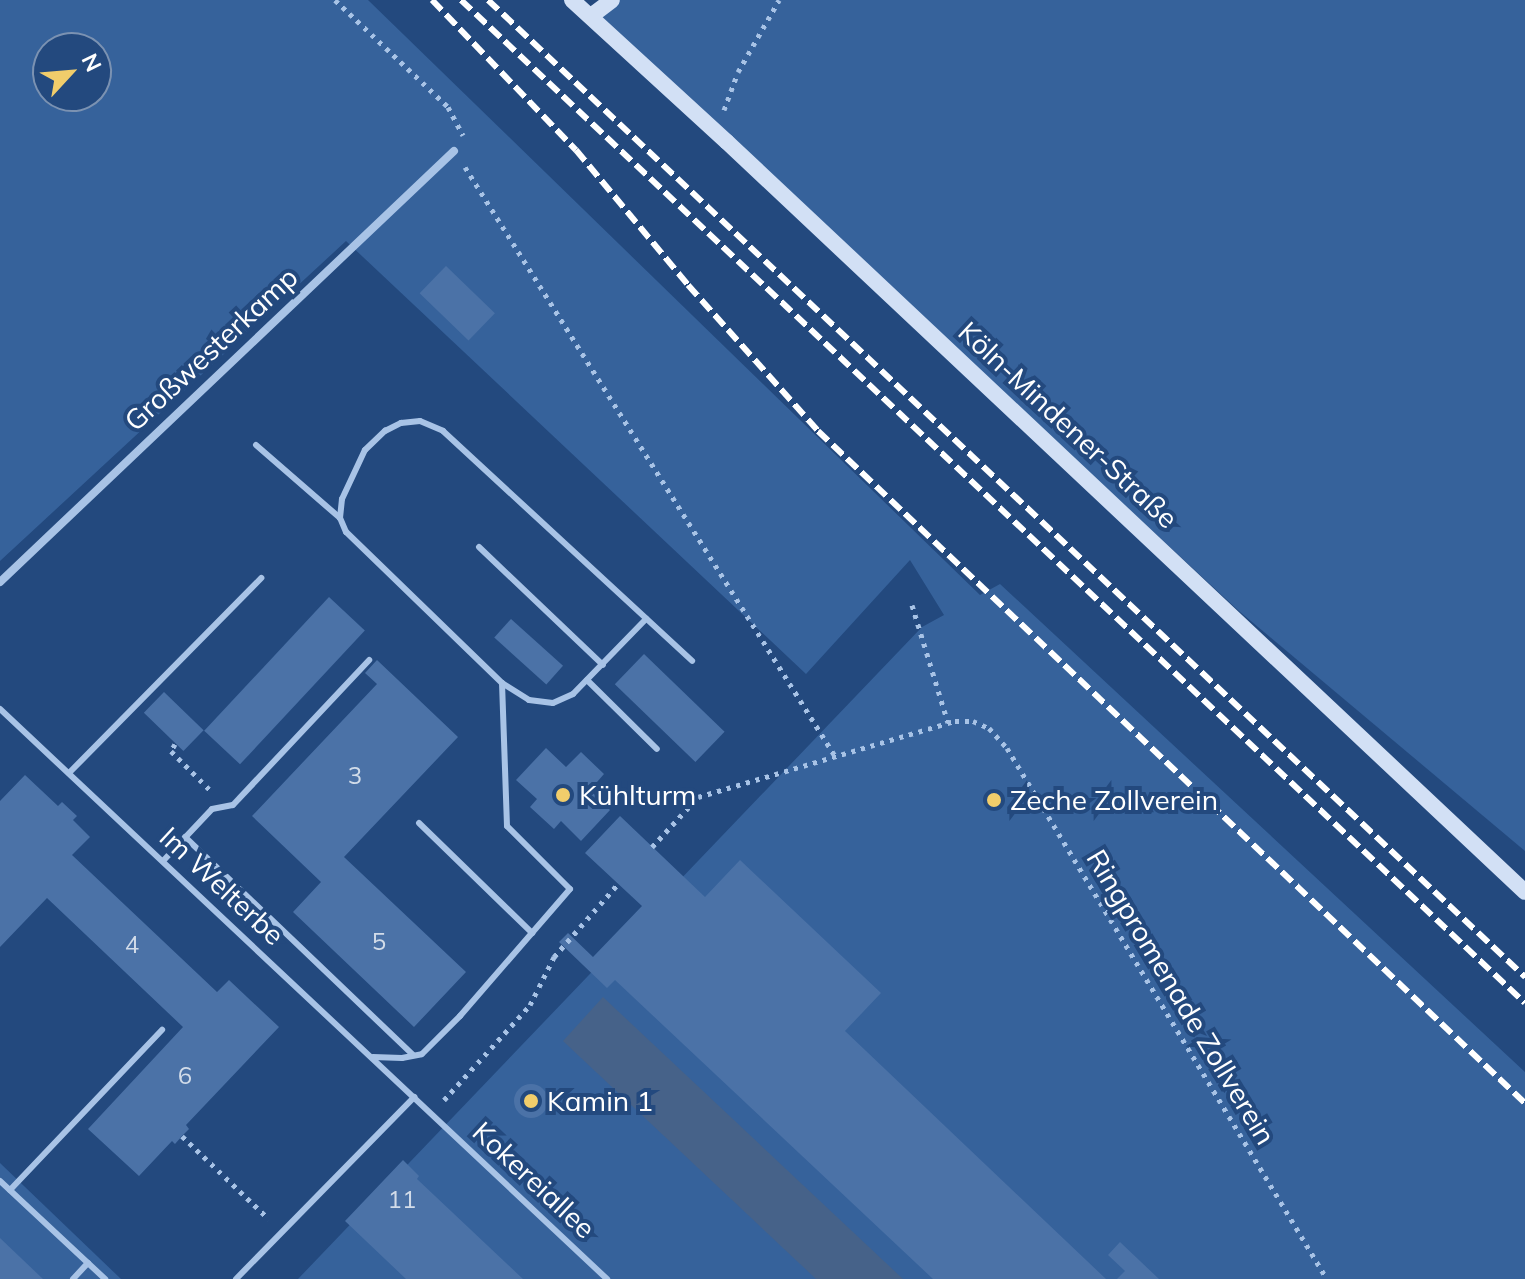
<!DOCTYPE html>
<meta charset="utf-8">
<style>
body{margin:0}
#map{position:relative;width:1525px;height:1279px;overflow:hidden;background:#23497e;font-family:Mulish,sans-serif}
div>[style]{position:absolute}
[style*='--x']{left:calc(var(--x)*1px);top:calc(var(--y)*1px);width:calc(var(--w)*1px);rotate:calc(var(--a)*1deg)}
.green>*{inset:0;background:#36629b}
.water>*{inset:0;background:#466289}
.building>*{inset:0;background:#4b72a7;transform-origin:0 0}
.round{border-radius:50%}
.path>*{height:5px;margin-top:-2.5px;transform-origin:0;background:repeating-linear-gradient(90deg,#a8c3e6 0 4px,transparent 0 10px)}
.lane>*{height:6px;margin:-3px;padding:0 3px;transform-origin:3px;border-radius:3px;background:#a8c3e6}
.street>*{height:8px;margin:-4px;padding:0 4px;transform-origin:4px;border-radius:4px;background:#a8c3e6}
.secondary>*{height:16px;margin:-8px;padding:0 8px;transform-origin:8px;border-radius:8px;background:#d2e0f5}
.rail>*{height:6px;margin-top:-3px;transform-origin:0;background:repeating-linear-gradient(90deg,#fff 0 14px,transparent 0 20px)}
.dots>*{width:22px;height:22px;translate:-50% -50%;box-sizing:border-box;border:4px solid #23497e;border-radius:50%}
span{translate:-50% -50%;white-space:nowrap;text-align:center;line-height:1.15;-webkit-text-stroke:8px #23497e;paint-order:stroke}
.number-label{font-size:24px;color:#d2dce9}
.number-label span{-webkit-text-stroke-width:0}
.street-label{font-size:28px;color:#fff}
.poi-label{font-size:28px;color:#fff}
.left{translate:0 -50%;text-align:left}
.north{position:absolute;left:32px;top:32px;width:80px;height:80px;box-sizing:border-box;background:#23497e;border:2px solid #7b92b2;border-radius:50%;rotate:64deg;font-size:22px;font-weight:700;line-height:32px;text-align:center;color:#fff}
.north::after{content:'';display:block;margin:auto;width:28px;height:36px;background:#f1cd6b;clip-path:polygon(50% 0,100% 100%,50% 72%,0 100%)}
</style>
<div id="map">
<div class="green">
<div style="clip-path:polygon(evenodd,0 0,368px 0,980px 595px,1000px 584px,1525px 1072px,1525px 1279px,298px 1279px,922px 627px,944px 615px,910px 560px,806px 674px,346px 241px,0 561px,0 0,48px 48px,96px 48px,96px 96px,48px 96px,48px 48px)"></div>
<div style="clip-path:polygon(619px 0,1525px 0,1525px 851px,1239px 611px,597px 17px)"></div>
<div style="clip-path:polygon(0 1163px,121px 1279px,0 1279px)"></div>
</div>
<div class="water">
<div style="clip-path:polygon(603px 997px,903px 1279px,816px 1279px,563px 1041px)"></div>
</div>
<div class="building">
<div style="left:446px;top:266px;width:68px;height:38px;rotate:44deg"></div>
<div style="left:329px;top:597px;width:49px;height:183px;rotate:43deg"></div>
<div style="left:511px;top:619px;width:70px;height:25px;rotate:42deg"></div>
<div style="left:644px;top:654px;width:112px;height:42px;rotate:44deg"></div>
<div style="clip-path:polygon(377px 660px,458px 737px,344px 857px,466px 972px,414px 1027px,293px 912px,321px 882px,252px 816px,377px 684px,365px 673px)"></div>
<div style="left:164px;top:692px;width:55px;height:29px;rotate:44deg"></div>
<div style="clip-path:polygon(546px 748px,566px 767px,581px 752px,604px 774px,590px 790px,610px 810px,581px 841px,561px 821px,554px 829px,530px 807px,537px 799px,516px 780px)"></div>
<div style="clip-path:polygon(25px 775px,58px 806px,62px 802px,77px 816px,73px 820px,90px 837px,72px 855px,217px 992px,229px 980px,279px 1027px,186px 1125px,189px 1129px,182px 1136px,175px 1144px,172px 1141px,139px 1176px,88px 1129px,183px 1027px,47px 898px,0 947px,0 801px)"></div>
<div style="clip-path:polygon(620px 816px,705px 897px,740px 860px,881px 993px,845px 1031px,1106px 1279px,933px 1279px,615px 980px,607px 988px,559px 942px,568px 933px,593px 957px,642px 906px,585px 853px)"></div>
<div class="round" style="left:514px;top:1084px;width:34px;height:34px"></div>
<div style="clip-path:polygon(403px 1160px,419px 1176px,417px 1179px,523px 1279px,406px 1279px,345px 1221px)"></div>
<div style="clip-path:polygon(0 1238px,43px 1279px,0 1279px)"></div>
<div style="clip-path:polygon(1120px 1242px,1159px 1279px,1117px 1279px,1125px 1271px,1108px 1255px)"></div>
</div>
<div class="path">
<div style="--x:335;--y:0;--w:156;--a:43.4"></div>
<div style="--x:448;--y:107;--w:32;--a:62"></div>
<div style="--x:724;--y:110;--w:40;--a:-69.8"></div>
<div style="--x:738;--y:72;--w:83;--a:-60.3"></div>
<div style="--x:465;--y:167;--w:696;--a:57.86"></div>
<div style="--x:912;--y:605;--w:123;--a:73"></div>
<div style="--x:175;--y:744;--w:8;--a:120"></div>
<div style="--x:171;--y:751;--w:58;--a:45"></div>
<div style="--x:652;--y:847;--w:68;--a:-47.4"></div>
<div style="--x:698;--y:797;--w:268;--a:-16.5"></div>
<div style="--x:955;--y:721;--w:18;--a:0"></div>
<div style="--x:973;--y:721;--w:17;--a:24"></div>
<div style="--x:989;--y:728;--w:27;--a:48"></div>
<div style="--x:1007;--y:748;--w:620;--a:58.93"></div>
<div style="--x:444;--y:1100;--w:128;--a:-47.8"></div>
<div style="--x:530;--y:1005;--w:54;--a:-63.4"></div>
<div style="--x:554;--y:957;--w:97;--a:-48.8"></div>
<div style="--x:182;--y:1136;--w:120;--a:43.7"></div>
</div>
<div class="lane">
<div style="--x:256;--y:445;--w:111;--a:41"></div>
<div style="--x:479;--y:547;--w:171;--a:43.6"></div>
<div style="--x:587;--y:680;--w:98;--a:44.6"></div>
<div style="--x:502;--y:683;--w:32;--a:32"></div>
<div style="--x:529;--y:700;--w:24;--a:7"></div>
<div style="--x:553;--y:703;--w:22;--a:-24"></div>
<div style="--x:573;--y:694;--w:105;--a:-45.8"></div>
<div style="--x:0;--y:709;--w:833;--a:43.2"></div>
<div style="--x:69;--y:773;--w:274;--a:-45.4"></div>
<div style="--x:419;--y:823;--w:158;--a:44.2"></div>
<div style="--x:185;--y:837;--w:315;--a:43.7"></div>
<div style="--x:163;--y:861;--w:71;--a:-46.7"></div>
<div style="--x:212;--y:809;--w:21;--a:-11"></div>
<div style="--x:233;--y:805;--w:199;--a:-46.8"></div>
<div style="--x:373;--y:1057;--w:29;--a:2"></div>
<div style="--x:402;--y:1058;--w:20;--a:-11"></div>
<div style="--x:422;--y:1054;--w:54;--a:-45"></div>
<div style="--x:460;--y:1016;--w:168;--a:-49.1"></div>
<div style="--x:570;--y:889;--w:89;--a:-135"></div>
<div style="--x:507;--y:826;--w:143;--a:-92"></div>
<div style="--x:502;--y:683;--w:217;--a:-135.9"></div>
<div style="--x:346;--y:532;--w:15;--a:-113"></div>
<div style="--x:340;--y:518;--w:19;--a:-84"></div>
<div style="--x:342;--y:499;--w:54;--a:-64.9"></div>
<div style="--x:365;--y:450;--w:28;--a:-44"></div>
<div style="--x:385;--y:431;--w:18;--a:-27"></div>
<div style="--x:401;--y:423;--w:19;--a:-6"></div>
<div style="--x:420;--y:421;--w:25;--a:23"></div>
<div style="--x:443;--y:431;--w:339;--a:42.7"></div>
<div style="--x:0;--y:1181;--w:144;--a:43"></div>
<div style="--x:10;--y:1190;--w:221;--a:-46.5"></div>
<div style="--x:73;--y:1279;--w:22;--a:-47"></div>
<div style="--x:236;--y:1279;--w:255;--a:-45.6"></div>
</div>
<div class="street">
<div style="--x:0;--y:582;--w:626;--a:-43.51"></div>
</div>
<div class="secondary">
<div style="--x:572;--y:0;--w:210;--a:42.5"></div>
<div style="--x:727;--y:142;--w:1095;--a:43.22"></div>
<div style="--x:591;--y:16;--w:26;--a:-37"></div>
</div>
<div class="rail">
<div style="--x:432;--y:0;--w:208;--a:46.2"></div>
<div style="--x:576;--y:150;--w:175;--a:50.3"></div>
<div style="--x:688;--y:285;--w:195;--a:48.3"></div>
<div style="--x:818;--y:431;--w:975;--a:43.55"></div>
<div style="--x:461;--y:0;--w:1462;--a:43.31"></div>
<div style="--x:488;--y:0;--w:1425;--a:43.29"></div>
</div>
<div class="dots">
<div style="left:563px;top:795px;background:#f1cd6b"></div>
<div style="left:994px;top:800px;background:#f1cd6b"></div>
<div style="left:531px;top:1101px;background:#f1cd6b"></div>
</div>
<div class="number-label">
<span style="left:355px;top:776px">3</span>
<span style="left:379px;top:942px">5</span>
<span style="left:132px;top:945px">4</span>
<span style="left:185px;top:1076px">6</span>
<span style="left:402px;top:1200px">11</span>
</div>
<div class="street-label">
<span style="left:211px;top:349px;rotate:-43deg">Großwesterkamp</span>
<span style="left:1068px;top:425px;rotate:43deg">Köln-Mindener-Straße</span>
<span style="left:222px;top:886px;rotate:43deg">Im Welterbe</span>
<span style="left:1181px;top:997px;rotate:59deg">Ringpromenade Zollverein</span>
<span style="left:534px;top:1180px;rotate:43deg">Kokereiallee</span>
</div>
<div class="poi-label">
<span class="left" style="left:579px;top:795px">Kühlturm</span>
<span class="left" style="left:1010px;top:800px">Zeche Zollverein</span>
<span class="left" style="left:547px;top:1101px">Kamin 1</span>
</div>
<div class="north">N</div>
</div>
